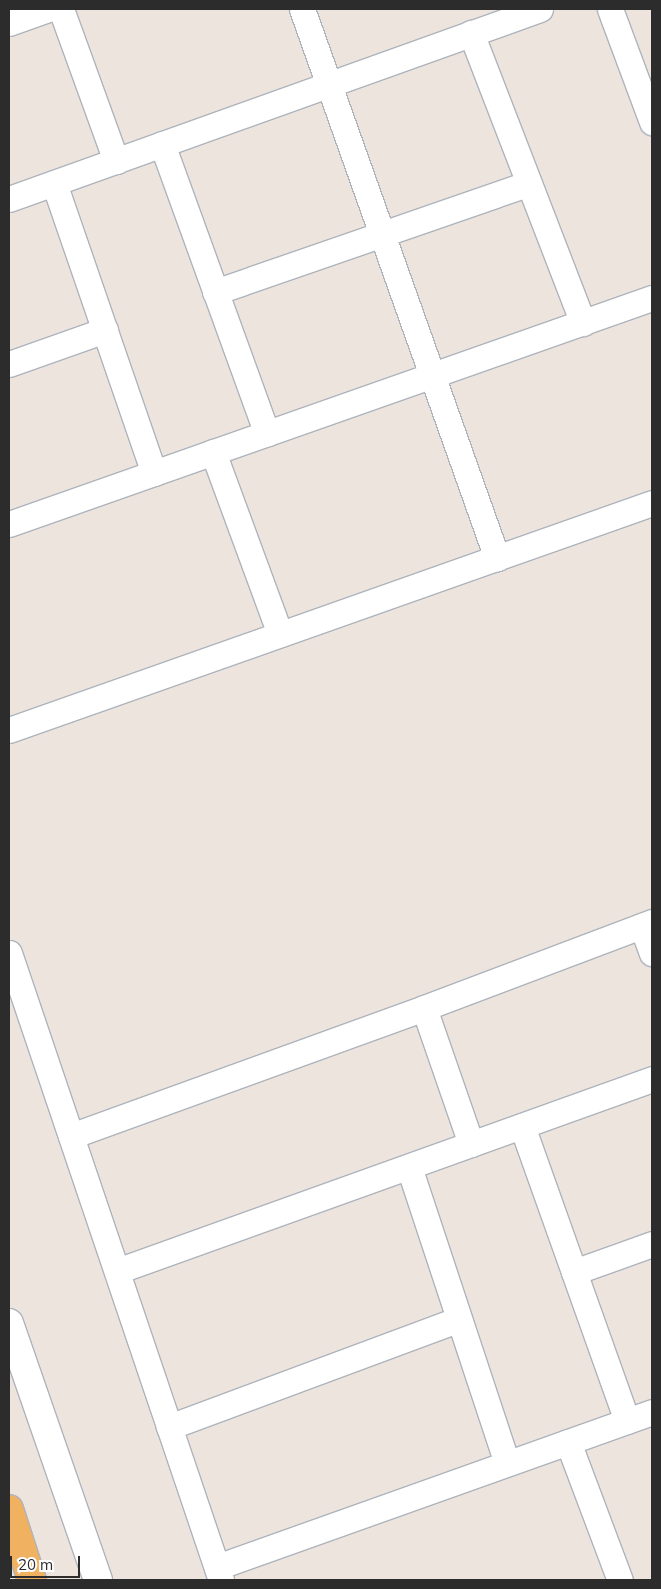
<!DOCTYPE html>
<style>
body{margin:0}
#map{position:relative;width:661px;height:1589px;overflow:hidden;background:#ede4de;font-family:Mulish,sans-serif}
div>[style]{position:absolute}
[style*='--x']{left:calc(var(--x)*1px);top:calc(var(--y)*1px);width:calc(var(--w)*1px);rotate:calc(var(--a)*1deg)}
.roads{filter:drop-shadow(1px 0 #aeb4bc) drop-shadow(-1px 0 #aeb4bc) drop-shadow(0 1px #aeb4bc) drop-shadow(0 -1px #aeb4bc)}
.minor>*{height:25px;margin:-12.5px;padding:0 12.5px;transform-origin:12.5px;border-radius:12.5px;background:#fff}
.secondary>*{height:28px;margin:-14px;padding:0 14px;transform-origin:14px;border-radius:14px;background:#fff}
.primary>*{height:28px;margin:-14px;padding:0 14px;transform-origin:14px;border-radius:14px;background:#f0b160}
span{translate:-50% -50%;white-space:nowrap;text-align:center;line-height:1.15;-webkit-text-stroke:4px #fff;paint-order:stroke}
.frame{position:absolute;inset:0;border:10px solid #2c2c2c;pointer-events:none}
.scale{position:absolute;left:10px;top:1556px;width:70px;height:22px;box-sizing:border-box;border:2px solid #2c2c2c;border-top:0;padding-left:6px;font-size:15px;line-height:18px;white-space:nowrap;color:#2c2c2c;-webkit-text-stroke:4px #fff;paint-order:stroke}
</style>
<div id="map">
<div class="roads">
<div class="minor">
<div style="--x:61;--y:9;--w:162;--a:70.1"></div>
<div style="--x:302;--y:9;--w:583;--a:70.45"></div>
<div style="--x:610;--y:9;--w:121;--a:69.6"></div>
<div style="--x:9;--y:23;--w:41;--a:-19.7"></div>
<div style="--x:471;--y:33;--w:311;--a:68.9"></div>
<div style="--x:162;--y:144;--w:308;--a:70.1"></div>
<div style="--x:54;--y:183;--w:307;--a:71"></div>
<div style="--x:9;--y:199;--w:564;--a:-19.69"></div>
<div style="--x:215;--y:292;--w:332;--a:-19.1"></div>
<div style="--x:9;--y:364;--w:102;--a:-19.5"></div>
<div style="--x:213;--y:452;--w:194;--a:69.8"></div>
<div style="--x:9;--y:524;--w:682;--a:-19.37"></div>
<div style="--x:9;--y:730;--w:682;--a:-19.44"></div>
<div style="--x:642;--y:926;--w:29;--a:70"></div>
<div style="--x:9;--y:953;--w:662;--a:71.32"></div>
<div style="--x:424;--y:1008;--w:144;--a:70.9"></div>
<div style="--x:522;--y:1126;--w:313;--a:70.4"></div>
<div style="--x:71;--y:1136;--w:375;--a:-19.9"></div>
<div style="--x:424;--y:1008;--w:244;--a:-20.7"></div>
<div style="--x:409;--y:1167;--w:312;--a:71.7"></div>
<div style="--x:117;--y:1271;--w:568;--a:-19.74"></div>
<div style="--x:574;--y:1272;--w:83;--a:-19.7"></div>
<div style="--x:169;--y:1427;--w:309;--a:-20.4"></div>
<div style="--x:568;--y:1442;--w:147;--a:69.4"></div>
<div style="--x:217;--y:1567;--w:462;--a:-19.6"></div>
</div>
<div class="secondary">
<div style="--x:9;--y:1323;--w:272;--a:70.9"></div>
</div>
<div class="primary">
<div style="--x:9;--y:1509;--w:75;--a:72.1"></div>
</div>
</div>
<div class="frame"></div>
<div class="scale">20 m</div>
</div>
